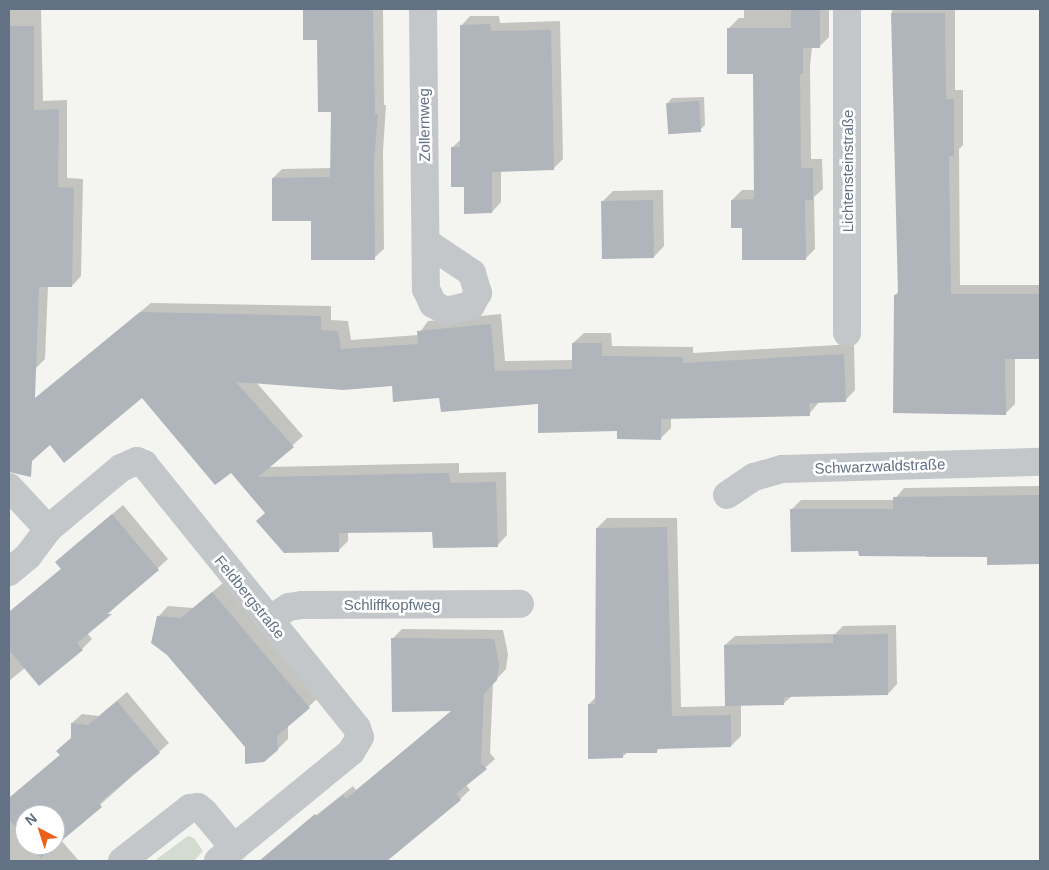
<!DOCTYPE html>
<meta charset="utf-8">
<style>
body{margin:0}
#map{position:relative;width:1049px;height:870px;overflow:hidden;background:#f4f5f0;font-family:Arial,sans-serif}
div>[style]{position:absolute}
[style*='--x']{left:calc(var(--x)*1px);top:calc(var(--y)*1px);width:calc(var(--w)*1px);rotate:calc(var(--a)*1deg)}
.green>*{inset:0;background:#d4dcd1}
.shadow>*{inset:0;background:#0003}
.building>*{inset:0;background:#afb5bb;transform-origin:0 0}
.minor>*{height:28px;margin:-14px;padding:0 14px;transform-origin:14px;border-radius:14px;background:#c4c7ca}
span{translate:-50% -50%;white-space:nowrap;text-align:center;line-height:1.15;-webkit-text-stroke:5px #fff;paint-order:stroke}
.street-label{font-size:15px;color:#627183}
.frame{position:absolute;inset:0;border:10px solid #627183;pointer-events:none}
.north{position:absolute;left:15px;top:805px;width:50px;height:50px;box-sizing:border-box;background:#fff;border:1px solid #c0c6cd;border-radius:50%;rotate:320deg;font-size:14px;font-weight:700;line-height:20px;text-align:center;color:#627183}
.north::after{content:'';display:block;margin:auto;width:18px;height:22px;background:#ec6119;clip-path:polygon(50% 0,100% 100%,50% 72%,0 100%)}
</style>
<div id="map">
<div class="green">
<div style="clip-path:polygon(188px 836px,194px 838px,203px 851px,194px 861px,154px 861px)"></div>
</div>
<div class="shadow">
<div style="clip-path:polygon(9px 9px,41px 9px,43px 101px,67px 100px,67px 178px,83px 179px,81px 276px,72px 286px,48px 285px,45px 359px,35px 369px,9px 369px)"></div>
<div style="clip-path:polygon(304px 9px,383px 9px,384px 105px,386px 105px,383px 151px,384px 249px,374px 258px,312px 220px,273px 178px,282px 169px,331px 168px,332px 110px,318px 38px,304px 38px)"></div>
<div style="clip-path:polygon(744px 9px,829px 9px,829px 37px,819px 47px,812px 47px,810px 66px,811px 159px,822px 159px,823px 189px,814px 197px,815px 249px,805px 259px,743px 227px,732px 200px,742px 190px,755px 190px,754px 73px,729px 28px,739px 18px,744px 18px)"></div>
<div style="clip-path:polygon(892px 9px,955px 9px,955px 90px,963px 90px,963px 145px,959px 149px,960px 285px,1040px 285px,1040px 358px,1015px 358px,1015px 404px,1005px 414px,895px 295px,899px 291px)"></div>
<div style="clip-path:polygon(470px 16px,499px 16px,500px 23px,560px 21px,563px 159px,553px 169px,501px 170px,501px 202px,492px 212px,466px 185px,452px 148px,461px 139px,461px 26px)"></div>
<div style="clip-path:polygon(704px 97px,705px 125px,700px 130px,667px 104px,672px 98px)"></div>
<div style="clip-path:polygon(663px 190px,664px 246px,654px 257px,602px 202px,613px 191px)"></div>
<div style="clip-path:polygon(151px 303px,331px 306px,331px 320px,348px 321px,351px 340px,418px 335px,428px 321px,501px 314px,505px 361px,573px 360px,573px 343px,584px 333px,611px 333px,612px 346px,693px 347px,693px 353px,854px 344px,855px 390px,845px 401px,820px 401px,809px 414px,671px 418px,671px 428px,661px 438px,618px 430px,539px 403px,440px 397px,393px 384px,256px 382px,303px 436px,268px 467px,459px 463px,459px 473px,506px 472px,507px 535px,497px 546px,434px 531px,348px 532px,348px 541px,338px 551px,266px 513px,231px 471px,142px 397px,50px 443px,17px 473px,9px 471px,9px 431px,27px 415px,33px 400px)"></div>
<div style="clip-path:polygon(1040px 486px,1040px 563px,988px 564px,989px 556px,926px 557px,926px 553px,860px 550px,791px 510px,801px 500px,894px 500px,904px 488px)"></div>
<div style="clip-path:polygon(123px 505px,168px 559px,87px 633px,92px 639px,82px 649px,25px 668px,9px 681px,9px 612px,62px 568px,67px 552px)"></div>
<div style="clip-path:polygon(607px 518px,677px 518px,681px 707px,726px 706px,725px 645px,735px 636px,835px 634px,843px 626px,896px 625px,897px 684px,888px 694px,792px 696px,783px 704px,741px 705px,741px 736px,731px 746px,660px 748px,656px 751px,628px 752px,622px 757px,589px 704px,596px 697px,597px 528px)"></div>
<div style="clip-path:polygon(223px 583px,319px 697px,288px 726px,288px 739px,277px 750px,246px 746px,158px 617px,168px 606px,193px 608px)"></div>
<div style="clip-path:polygon(402px 629px,503px 630px,508px 654px,506px 669px,493px 683px,490px 753px,495px 759px,466px 785px,470px 790px,460px 799px,391px 830px,354px 861px,270px 861px,266px 856px,276px 847px,353px 786px,356px 790px,453px 710px,392px 639px)"></div>
<div style="clip-path:polygon(evenodd,127px 692px,169px 743px,61px 840px,79px 861px,9px 861px,9px 798px,61px 754px,58px 751px,72px 737px,72px 723px,82px 714px,99px 716px,127px 692px,25px 815px,55px 815px,55px 845px,25px 845px,25px 815px)"></div>
</div>
<div class="building">
<div style="clip-path:polygon(303px 9px,373px 9px,375px 114px,378px 114px,374px 161px,375px 260px,311px 260px,311px 221px,272px 221px,272px 178px,330px 177px,331px 112px,318px 112px,317px 40px,303px 40px)"></div>
<div style="clip-path:polygon(791px 9px,820px 9px,820px 48px,803px 48px,803px 74px,800px 74px,801px 168px,813px 168px,813px 200px,805px 200px,806px 260px,742px 260px,742px 228px,731px 228px,731px 200px,754px 199px,753px 74px,727px 74px,727px 28px,791px 28px)"></div>
<div style="clip-path:polygon(891px 13px,945px 13px,946px 99px,954px 99px,954px 156px,949px 156px,951px 294px,1040px 294px,1040px 359px,1005px 359px,1006px 415px,893px 413px,894px 295px,898px 295px)"></div>
<div style="clip-path:polygon(490px 24px,491px 31px,551px 30px,554px 170px,492px 172px,492px 213px,464px 214px,464px 187px,451px 187px,451px 147px,460px 147px,460px 25px)"></div>
<div style="clip-path:polygon(9px 26px,34px 26px,34px 110px,59px 109px,58px 187px,74px 188px,72px 287px,39px 287px,35px 398px,140px 312px,321px 316px,321px 330px,338px 331px,341px 349px,418px 344px,417px 331px,491px 324px,495px 371px,572px 369px,572px 343px,602px 343px,602px 356px,683px 357px,683px 363px,844px 354px,846px 402px,809px 403px,810px 416px,661px 419px,661px 440px,617px 439px,617px 431px,538px 433px,538px 404px,441px 412px,439px 398px,393px 402px,392px 386px,343px 390px,236px 382px,294px 447px,258px 477px,449px 473px,450px 483px,496px 482px,498px 547px,433px 548px,432px 532px,339px 533px,339px 552px,284px 553px,256px 521px,265px 513px,231px 473px,215px 485px,142px 398px,64px 463px,50px 445px,32px 461px,31px 477px,9px 472px)"></div>
<div style="left:699px;top:101px;width:31px;height:33px;rotate:86deg"></div>
<div style="left:653px;top:200px;width:58px;height:52px;rotate:89deg"></div>
<div style="clip-path:polygon(1040px 495px,1040px 564px,987px 565px,987px 557px,859px 556px,858px 551px,791px 552px,790px 509px,893px 509px,893px 497px)"></div>
<div style="clip-path:polygon(112px 514px,159px 570px,107px 614px,112px 614px,77px 643px,83px 650px,39px 686px,9px 650px,9px 612px,61px 569px,55px 562px)"></div>
<div style="clip-path:polygon(667px 527px,672px 716px,731px 715px,731px 747px,657px 749px,657px 753px,623px 753px,623px 758px,588px 759px,588px 704px,595px 704px,596px 528px)"></div>
<div style="clip-path:polygon(212px 592px,310px 708px,277px 736px,278px 750px,264px 762px,245px 764px,245px 747px,167px 655px,151px 643px,157px 616px,181px 618px)"></div>
<div style="clip-path:polygon(888px 634px,888px 695px,784px 697px,784px 705px,725px 706px,724px 645px,833px 643px,833px 635px)"></div>
<div style="clip-path:polygon(391px 638px,494px 639px,499px 664px,497px 680px,484px 694px,481px 763px,487px 769px,456px 794px,461px 800px,387px 861px,259px 861px,315px 814px,317px 816px,343px 795px,346px 799px,451px 711px,392px 712px)"></div>
<div style="clip-path:polygon(117px 701px,160px 753px,99px 803px,102px 807px,41px 858px,30px 845px,55px 845px,55px 815px,25px 815px,25px 839px,9px 819px,9px 798px,60px 755px,56px 751px,71px 738px,71px 723px,88px 725px)"></div>
</div>
<div class="minor">
<div style="--x:423;--y:9;--w:280;--a:89.4"></div>
<div style="--x:426;--y:289;--w:17;--a:65"></div>
<div style="--x:433;--y:304;--w:15;--a:28"></div>
<div style="--x:446;--y:311;--w:26;--a:-13"></div>
<div style="--x:471;--y:305;--w:14;--a:-60"></div>
<div style="--x:478;--y:293;--w:21;--a:-107"></div>
<div style="--x:472;--y:273;--w:55;--a:-146"></div>
<div style="--x:847;--y:333;--w:324;--a:-90"></div>
<div style="--x:9;--y:487;--w:57;--a:47.1"></div>
<div style="--x:727;--y:495;--w:32;--a:-34"></div>
<div style="--x:754;--y:477;--w:29;--a:-16"></div>
<div style="--x:782;--y:469;--w:258;--a:-1.6"></div>
<div style="--x:9;--y:572;--w:25;--a:-40"></div>
<div style="--x:28;--y:556;--w:34;--a:-53"></div>
<div style="--x:48;--y:529;--w:95;--a:-39.9"></div>
<div style="--x:121;--y:468;--w:17;--a:-24"></div>
<div style="--x:137;--y:461;--w:8;--a:23"></div>
<div style="--x:144;--y:464;--w:339;--a:51.1"></div>
<div style="--x:357;--y:728;--w:9;--a:72"></div>
<div style="--x:360;--y:737;--w:17;--a:121"></div>
<div style="--x:351;--y:752;--w:172;--a:140.7"></div>
<div style="--x:268;--y:620;--w:25;--a:-32"></div>
<div style="--x:289;--y:607;--w:13;--a:-9"></div>
<div style="--x:302;--y:605;--w:218;--a:-0.3"></div>
<div style="--x:122;--y:861;--w:86;--a:-37.9"></div>
<div style="--x:190;--y:808;--w:8;--a:-7"></div>
<div style="--x:198;--y:807;--w:8;--a:40"></div>
<div style="--x:204;--y:812;--w:47;--a:50.2"></div>
</div>
<div class="street-label">
<span style="left:424px;top:125px;rotate:-91deg">Zollernweg</span>
<span style="left:848px;top:171px;rotate:-90deg">Lichtensteinstraße</span>
<span style="left:880px;top:466px;rotate:-2deg">Schwarzwaldstraße</span>
<span style="left:250px;top:597px;rotate:51deg">Feldbergstraße</span>
<span style="left:392px;top:605px">Schliffkopfweg</span>
</div>
<div class="frame"></div>
<div class="north">N</div>
</div>
